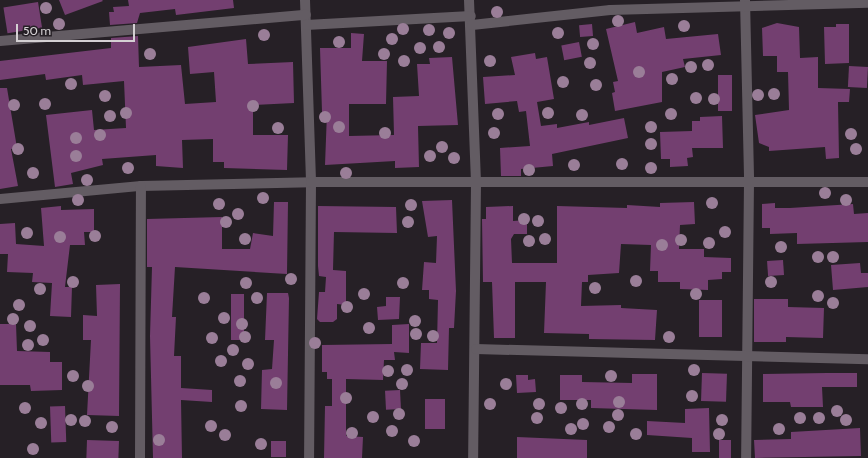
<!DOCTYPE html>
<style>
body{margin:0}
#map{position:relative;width:868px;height:458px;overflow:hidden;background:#262026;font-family:Cabin,sans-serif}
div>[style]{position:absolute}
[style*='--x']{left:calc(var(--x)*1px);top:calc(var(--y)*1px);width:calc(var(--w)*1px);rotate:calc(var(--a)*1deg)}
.building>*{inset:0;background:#733f70;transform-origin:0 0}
.minor>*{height:10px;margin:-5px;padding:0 5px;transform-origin:5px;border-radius:5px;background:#635c63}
.trees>*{width:12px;height:12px;margin:-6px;border-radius:50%;background:#9a7e98}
span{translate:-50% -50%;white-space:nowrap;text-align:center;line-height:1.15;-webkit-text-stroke:3.5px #262026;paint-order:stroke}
.scale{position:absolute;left:16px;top:24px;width:119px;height:18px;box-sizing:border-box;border:2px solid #d4d0d3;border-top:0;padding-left:5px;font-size:12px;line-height:14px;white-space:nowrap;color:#d4d0d3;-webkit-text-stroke:3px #262026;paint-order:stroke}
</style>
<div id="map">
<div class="building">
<div style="clip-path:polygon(59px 0,102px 0,103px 1px,65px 15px)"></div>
<div style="clip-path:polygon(128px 0,233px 0,234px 8px,176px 15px,175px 9px,140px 13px,137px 23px,110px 25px,109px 12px,114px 12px,113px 7px,129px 6px)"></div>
<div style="left:38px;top:2px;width:26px;height:35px;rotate:81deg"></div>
<div style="clip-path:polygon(635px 22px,637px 33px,664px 27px,666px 39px,718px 34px,721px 55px,683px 59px,685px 67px,662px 72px,662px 102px,615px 111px,612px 93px,615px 92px,613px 82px,618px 81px,606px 29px)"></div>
<div style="clip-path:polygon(777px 23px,799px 27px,800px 58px,818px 57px,818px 88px,850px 89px,849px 102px,838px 102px,839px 158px,826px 159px,825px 147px,769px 151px,769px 147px,759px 143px,755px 115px,789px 110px,788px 72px,777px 72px,777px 56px,763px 56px,762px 28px)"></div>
<div style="left:592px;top:24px;width:12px;height:13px;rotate:85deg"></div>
<div style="clip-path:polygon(836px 24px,849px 24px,849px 63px,825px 64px,824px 27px,836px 27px)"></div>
<div style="clip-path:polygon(351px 33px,364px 34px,362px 61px,387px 61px,386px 104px,349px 104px,349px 136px,394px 135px,393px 97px,419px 96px,417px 64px,430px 64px,429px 58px,452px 57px,458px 125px,418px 126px,419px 167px,395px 168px,395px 161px,325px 165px,327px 112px,322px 112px,320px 48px,351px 48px)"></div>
<div style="clip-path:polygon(138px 36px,139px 67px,181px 65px,185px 104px,216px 102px,214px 72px,190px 74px,188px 47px,246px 39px,248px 64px,293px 62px,294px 103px,253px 105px,253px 135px,288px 135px,287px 170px,224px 168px,224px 162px,213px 162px,213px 139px,182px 140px,183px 168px,156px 166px,156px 155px,102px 159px,103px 165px,71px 173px,73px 184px,55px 187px,46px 115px,92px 110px,94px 130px,126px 128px,124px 81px,83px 85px,82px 75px,46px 80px,45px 74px,0 80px,0 61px,111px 48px,111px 38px)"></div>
<div style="left:579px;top:42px;width:15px;height:18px;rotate:79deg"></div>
<div style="clip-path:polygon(535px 53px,536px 59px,547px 57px,554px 99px,537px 102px,541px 126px,557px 124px,557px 128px,589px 122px,589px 125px,624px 118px,628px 138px,552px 154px,553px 166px,521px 169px,521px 176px,501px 176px,500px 148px,530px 146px,526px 111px,519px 112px,517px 101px,485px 104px,483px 77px,515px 75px,511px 57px)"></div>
<div style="left:849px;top:66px;width:19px;height:21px;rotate:3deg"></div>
<div style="left:718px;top:75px;width:14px;height:36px"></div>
<div style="clip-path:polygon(0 88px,7px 88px,17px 148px,11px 149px,18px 186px,0 189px)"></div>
<div style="clip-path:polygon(722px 116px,723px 148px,692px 148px,693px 157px,687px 158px,688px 166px,670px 167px,670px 159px,661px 159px,660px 132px,692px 131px,692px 121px,700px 121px,700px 117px)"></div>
<div style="clip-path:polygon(452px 200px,456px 291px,454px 328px,449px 328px,448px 370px,420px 369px,421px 343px,437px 343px,438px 300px,429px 299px,429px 290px,422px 290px,424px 262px,436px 263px,437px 236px,428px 237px,422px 201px)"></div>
<div style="clip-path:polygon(274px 202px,288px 202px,287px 274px,175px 267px,172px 317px,176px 317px,174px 356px,181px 356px,181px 388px,212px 390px,212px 402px,181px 400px,182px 458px,153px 458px,150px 336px,152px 267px,147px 267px,147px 219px,222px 217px,222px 249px,250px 249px,253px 233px,273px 236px)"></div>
<div style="clip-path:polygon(694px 202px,695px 224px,680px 225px,679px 249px,704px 249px,704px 257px,731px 258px,731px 272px,722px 272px,722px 279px,708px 280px,708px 290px,680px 289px,680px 282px,658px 282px,658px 271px,650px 271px,651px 245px,621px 244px,619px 273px,588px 275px,588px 282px,582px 282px,581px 306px,621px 305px,621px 308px,657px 310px,655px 340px,589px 339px,589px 334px,544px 333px,546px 282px,515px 282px,515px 338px,494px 338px,492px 282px,483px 282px,482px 219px,486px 219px,486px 207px,513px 206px,513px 221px,527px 220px,527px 234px,514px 234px,511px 239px,512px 263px,557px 263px,557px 206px,627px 208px,627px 205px,660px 207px,660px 203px)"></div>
<div style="clip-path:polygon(775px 203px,775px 208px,790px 208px,853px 204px,854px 214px,868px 213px,868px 242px,797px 244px,797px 233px,770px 234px,770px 228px,762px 228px,762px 204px)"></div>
<div style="clip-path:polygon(61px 206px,61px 210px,94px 209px,94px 232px,84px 232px,85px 245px,70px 245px,65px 287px,72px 287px,71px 317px,50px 316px,52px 283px,32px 282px,33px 273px,7px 272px,8px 254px,0 254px,0 224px,15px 223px,16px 244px,44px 246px,41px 208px)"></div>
<div style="clip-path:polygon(318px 206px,396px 207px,397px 233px,334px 232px,333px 270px,346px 271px,346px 305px,337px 304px,337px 319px,333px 322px,320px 322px,317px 319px,319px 292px,325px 292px,326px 277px,319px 276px,318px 266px)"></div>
<div style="left:783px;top:260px;width:15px;height:16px;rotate:86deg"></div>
<div style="clip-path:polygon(860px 263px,861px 273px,868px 273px,868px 287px,833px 290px,831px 265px)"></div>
<div style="clip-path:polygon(120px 284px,119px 416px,87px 415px,91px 340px,83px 340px,83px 315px,97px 316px,96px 285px)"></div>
<div style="clip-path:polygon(267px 293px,288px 293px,289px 298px,287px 410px,261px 409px,262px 370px,272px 369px,274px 340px,265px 340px)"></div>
<div style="left:231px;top:294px;width:13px;height:46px"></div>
<div style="clip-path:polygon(386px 297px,400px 297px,399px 319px,378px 320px,377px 307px,386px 306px)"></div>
<div style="clip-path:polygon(754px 299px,788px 299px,788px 307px,824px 308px,823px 338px,786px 337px,786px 342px,754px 342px)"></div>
<div style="left:699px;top:300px;width:23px;height:37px"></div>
<div style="clip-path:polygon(0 324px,16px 324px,17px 351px,50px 352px,50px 362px,62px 362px,62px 390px,31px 391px,30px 385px,0 385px)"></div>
<div style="clip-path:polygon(409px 324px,409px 353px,394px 352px,395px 360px,384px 360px,383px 380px,346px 379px,346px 436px,363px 437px,362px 458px,324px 458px,325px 406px,332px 406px,332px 379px,327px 379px,327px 372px,322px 372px,322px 345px,392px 344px,392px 325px)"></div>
<div style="left:702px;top:373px;width:25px;height:28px;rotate:2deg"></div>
<div style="clip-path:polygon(827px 373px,857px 373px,857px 387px,822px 387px,823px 407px,791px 407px,790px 402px,763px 402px,763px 374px)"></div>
<div style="clip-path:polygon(632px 374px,657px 374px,657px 410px,591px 408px,591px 400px,560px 400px,560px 375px,582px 375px,582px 382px,632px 383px)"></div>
<div style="clip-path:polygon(516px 375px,528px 375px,528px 380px,535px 379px,536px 392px,517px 393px)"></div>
<div style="left:400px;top:390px;width:19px;height:15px;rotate:87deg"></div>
<div style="left:425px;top:399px;width:20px;height:30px"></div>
<div style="left:65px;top:406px;width:36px;height:15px;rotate:88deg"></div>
<div style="clip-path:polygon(709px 408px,710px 452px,692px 452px,692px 438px,647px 435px,647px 421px,685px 423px,685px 409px)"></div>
<div style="clip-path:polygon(860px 428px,861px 456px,755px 458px,754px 440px,791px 439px,791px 432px)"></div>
<div style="clip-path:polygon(517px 437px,587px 440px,587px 458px,517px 458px)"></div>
<div style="left:87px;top:440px;width:32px;height:18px;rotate:2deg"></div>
<div style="left:719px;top:440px;width:12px;height:18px"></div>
<div style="left:271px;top:441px;width:15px;height:16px"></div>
</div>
<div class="minor">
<div style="--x:305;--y:0;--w:182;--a:88.1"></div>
<div style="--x:311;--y:182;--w:276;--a:90.4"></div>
<div style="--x:469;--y:0;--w:183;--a:87.8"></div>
<div style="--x:476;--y:183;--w:275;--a:90.6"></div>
<div style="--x:745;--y:0;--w:182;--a:88.7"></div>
<div style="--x:749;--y:182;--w:276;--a:90.6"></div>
<div style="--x:306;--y:25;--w:165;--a:-3.1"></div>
<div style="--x:472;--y:25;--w:139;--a:-6.2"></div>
<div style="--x:610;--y:10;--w:258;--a:-1.6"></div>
<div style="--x:0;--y:41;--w:307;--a:-4.9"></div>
<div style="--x:0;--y:199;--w:142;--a:-5.3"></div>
<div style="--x:141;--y:186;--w:170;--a:-1.3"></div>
<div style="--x:311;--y:182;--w:557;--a:0"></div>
<div style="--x:476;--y:349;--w:392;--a:1.5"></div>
<div style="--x:140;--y:458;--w:272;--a:-89.8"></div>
</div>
<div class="trees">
<div style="left:46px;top:8px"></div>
<div style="left:497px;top:12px"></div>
<div style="left:618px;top:21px"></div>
<div style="left:59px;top:24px"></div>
<div style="left:684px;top:26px"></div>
<div style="left:403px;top:29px"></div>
<div style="left:429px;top:30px"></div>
<div style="left:449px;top:33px"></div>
<div style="left:558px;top:33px"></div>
<div style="left:264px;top:35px"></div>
<div style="left:392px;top:39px"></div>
<div style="left:339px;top:42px"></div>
<div style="left:593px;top:44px"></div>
<div style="left:439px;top:47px"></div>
<div style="left:420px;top:48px"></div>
<div style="left:150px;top:54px"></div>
<div style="left:384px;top:54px"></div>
<div style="left:404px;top:61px"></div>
<div style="left:490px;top:61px"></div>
<div style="left:590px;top:63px"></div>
<div style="left:708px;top:65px"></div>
<div style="left:691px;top:67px"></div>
<div style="left:639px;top:72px"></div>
<div style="left:672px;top:79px"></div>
<div style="left:563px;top:82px"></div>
<div style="left:71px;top:84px"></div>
<div style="left:596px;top:85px"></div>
<div style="left:774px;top:94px"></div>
<div style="left:758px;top:95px"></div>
<div style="left:105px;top:96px"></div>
<div style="left:696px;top:98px"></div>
<div style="left:714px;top:99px"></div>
<div style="left:45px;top:104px"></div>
<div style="left:14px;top:105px"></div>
<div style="left:253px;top:106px"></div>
<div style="left:126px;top:113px"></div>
<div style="left:548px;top:113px"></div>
<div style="left:498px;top:114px"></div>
<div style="left:671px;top:114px"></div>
<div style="left:582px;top:115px"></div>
<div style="left:110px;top:116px"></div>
<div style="left:325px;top:117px"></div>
<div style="left:339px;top:127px"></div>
<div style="left:651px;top:127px"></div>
<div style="left:278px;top:128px"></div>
<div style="left:385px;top:133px"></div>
<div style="left:494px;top:133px"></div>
<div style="left:851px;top:134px"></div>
<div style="left:100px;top:135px"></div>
<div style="left:76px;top:138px"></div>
<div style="left:651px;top:144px"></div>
<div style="left:442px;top:147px"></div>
<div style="left:18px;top:149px"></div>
<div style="left:856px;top:149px"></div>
<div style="left:76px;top:156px"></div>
<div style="left:430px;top:156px"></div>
<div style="left:454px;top:158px"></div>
<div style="left:622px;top:164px"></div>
<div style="left:574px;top:165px"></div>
<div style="left:128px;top:168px"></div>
<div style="left:651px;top:168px"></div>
<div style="left:529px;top:170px"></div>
<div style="left:33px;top:173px"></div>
<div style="left:346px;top:173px"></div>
<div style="left:87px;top:180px"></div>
<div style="left:825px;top:193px"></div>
<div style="left:263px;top:198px"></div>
<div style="left:78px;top:200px"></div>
<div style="left:846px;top:200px"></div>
<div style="left:712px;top:203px"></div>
<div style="left:219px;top:204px"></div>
<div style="left:411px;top:205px"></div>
<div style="left:238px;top:214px"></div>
<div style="left:524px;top:219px"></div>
<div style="left:538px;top:221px"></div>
<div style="left:226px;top:222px"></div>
<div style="left:408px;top:222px"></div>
<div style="left:725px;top:232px"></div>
<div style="left:27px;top:233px"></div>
<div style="left:95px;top:236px"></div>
<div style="left:60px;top:237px"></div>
<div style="left:245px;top:239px"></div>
<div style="left:545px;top:239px"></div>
<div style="left:681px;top:240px"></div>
<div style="left:529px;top:241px"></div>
<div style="left:709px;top:243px"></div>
<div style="left:662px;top:245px"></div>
<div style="left:781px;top:247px"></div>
<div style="left:818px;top:257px"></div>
<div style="left:833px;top:257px"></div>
<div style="left:291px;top:279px"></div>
<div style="left:636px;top:281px"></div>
<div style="left:73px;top:282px"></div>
<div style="left:771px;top:282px"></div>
<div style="left:246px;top:283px"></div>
<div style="left:403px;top:283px"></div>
<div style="left:595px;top:288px"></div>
<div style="left:40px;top:289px"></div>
<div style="left:364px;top:294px"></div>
<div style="left:696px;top:294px"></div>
<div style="left:818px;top:296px"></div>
<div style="left:204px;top:298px"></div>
<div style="left:257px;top:298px"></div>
<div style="left:833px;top:303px"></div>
<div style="left:19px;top:305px"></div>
<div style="left:347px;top:307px"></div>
<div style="left:224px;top:318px"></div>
<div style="left:13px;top:319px"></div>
<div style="left:415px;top:321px"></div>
<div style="left:242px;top:324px"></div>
<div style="left:30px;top:326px"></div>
<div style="left:369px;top:328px"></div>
<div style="left:416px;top:334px"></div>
<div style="left:433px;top:336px"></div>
<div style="left:245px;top:337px"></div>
<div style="left:669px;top:337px"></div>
<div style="left:212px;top:338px"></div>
<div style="left:43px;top:340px"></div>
<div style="left:315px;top:343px"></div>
<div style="left:28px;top:345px"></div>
<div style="left:233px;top:350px"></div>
<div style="left:221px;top:361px"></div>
<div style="left:248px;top:364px"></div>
<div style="left:407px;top:370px"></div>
<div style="left:694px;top:370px"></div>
<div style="left:388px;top:371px"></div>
<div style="left:73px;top:376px"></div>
<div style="left:611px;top:376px"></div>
<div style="left:240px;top:381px"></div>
<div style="left:276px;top:383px"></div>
<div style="left:402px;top:384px"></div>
<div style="left:506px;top:384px"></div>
<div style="left:88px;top:386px"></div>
<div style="left:692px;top:396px"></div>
<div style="left:346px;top:398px"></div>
<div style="left:619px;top:402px"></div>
<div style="left:490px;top:404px"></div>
<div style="left:539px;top:404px"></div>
<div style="left:582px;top:404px"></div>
<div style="left:241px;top:406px"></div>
<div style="left:25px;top:408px"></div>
<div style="left:561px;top:408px"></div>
<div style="left:837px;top:411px"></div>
<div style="left:399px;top:414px"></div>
<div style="left:618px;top:415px"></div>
<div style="left:373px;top:417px"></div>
<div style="left:537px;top:418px"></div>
<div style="left:800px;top:418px"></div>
<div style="left:819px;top:418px"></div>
<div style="left:71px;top:420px"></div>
<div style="left:722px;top:420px"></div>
<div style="left:846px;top:420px"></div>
<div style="left:85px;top:421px"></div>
<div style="left:41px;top:423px"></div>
<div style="left:583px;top:424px"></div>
<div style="left:211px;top:426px"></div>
<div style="left:112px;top:427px"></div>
<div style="left:609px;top:427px"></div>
<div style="left:571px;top:429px"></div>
<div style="left:779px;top:429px"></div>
<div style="left:392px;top:431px"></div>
<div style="left:352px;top:433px"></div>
<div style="left:636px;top:434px"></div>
<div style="left:719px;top:434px"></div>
<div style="left:225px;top:435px"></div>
<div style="left:159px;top:440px"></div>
<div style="left:414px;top:441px"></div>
<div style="left:261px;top:444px"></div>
<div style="left:33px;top:449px"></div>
</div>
<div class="scale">50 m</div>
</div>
